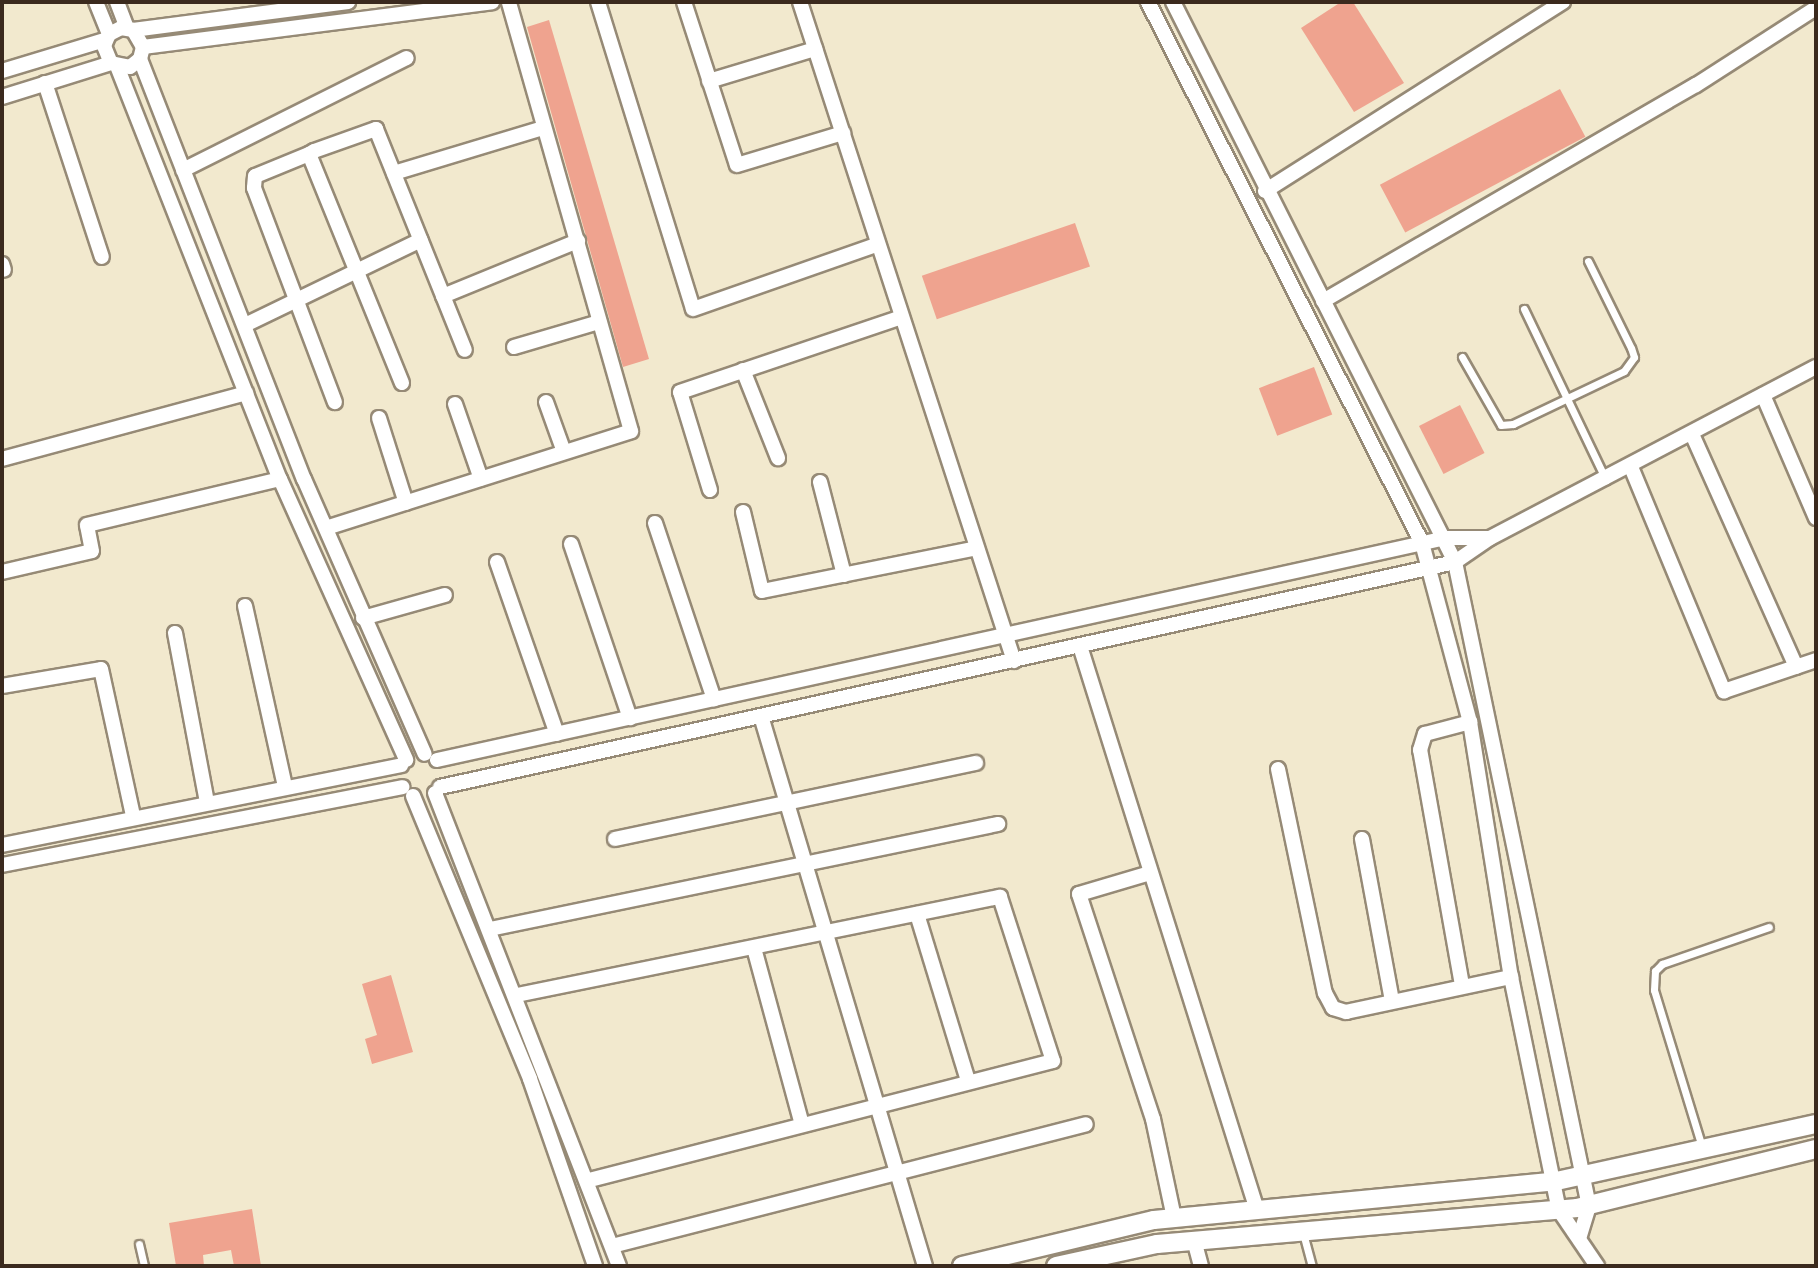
<!DOCTYPE html>
<style>
body{margin:0}
#map{position:relative;width:1818px;height:1268px;overflow:hidden;background:#f2e9ce;font-family:Cardo,serif}
div>[style]{position:absolute}
[style*='--x']{left:calc(var(--x)*1px);top:calc(var(--y)*1px);width:calc(var(--w)*1px);rotate:calc(var(--a)*1deg)}
.building>*{inset:0;background:#efa38f;transform-origin:0 0}
.roads{filter:drop-shadow(2px 0 #968a76) drop-shadow(-2px 0 #968a76) drop-shadow(0 2px #968a76) drop-shadow(0 -2px #968a76)}
.service>*{height:7px;margin:-3.5px;padding:0 3.5px;transform-origin:3.5px;border-radius:3.5px;background:#fff}
.minor>*{height:14px;margin:-7px;padding:0 7px;transform-origin:7px;border-radius:7px;background:#fff}
.tertiary>*{height:18px;margin:-9px;padding:0 9px;transform-origin:9px;border-radius:9px;background:#fff}
span{translate:-50% -50%;white-space:nowrap;text-align:center;line-height:1.15;-webkit-text-stroke:8px #fcf5e5;paint-order:stroke}
.frame{position:absolute;inset:0;border:4px solid #3b2a1e;pointer-events:none}
</style>
<div id="map">
<div class="building">
<div style="clip-path:polygon(1341px 2px,1353px 2px,1404px 83px,1354px 112px,1301px 28px)"></div>
<div style="clip-path:polygon(549px 20px,649px 359px,623px 367px,527px 27px)"></div>
<div style="left:1560px;top:89px;width:54px;height:204px;rotate:62deg"></div>
<div style="left:1075px;top:223px;width:46px;height:162px;rotate:71deg"></div>
<div style="left:1314px;top:367px;width:51px;height:59px;rotate:69deg"></div>
<div style="left:1460px;top:405px;width:54px;height:46px;rotate:63deg"></div>
<div style="clip-path:polygon(391px 975px,413px 1052px,372px 1064px,365px 1039px,377px 1035px,362px 984px)"></div>
<div style="clip-path:polygon(252px 1209px,261px 1266px,234px 1266px,231px 1250px,203px 1255px,204px 1266px,176px 1266px,169px 1223px)"></div>
</div>
<div class="roads">
<div class="service">
<div style="--x:1524;--y:309;--w:190;--a:64.4"></div>
<div style="--x:1462;--y:357;--w:78;--a:60.2"></div>
<div style="--x:1501;--y:425;--w:12;--a:-5"></div>
<div style="--x:1513;--y:424;--w:123;--a:-25.5"></div>
<div style="--x:1624;--y:371;--w:17;--a:-54"></div>
<div style="--x:1634;--y:357;--w:9;--a:-108"></div>
<div style="--x:1631;--y:348;--w:97;--a:-116.3"></div>
<div style="--x:1702;--y:1147;--w:164;--a:-107"></div>
<div style="--x:1654;--y:990;--w:19;--a:-87"></div>
<div style="--x:1655;--y:971;--w:10;--a:-45"></div>
<div style="--x:1662;--y:964;--w:113;--a:-19.1"></div>
<div style="--x:1303;--y:1233;--w:34;--a:75"></div>
<div style="--x:139;--y:1244;--w:23;--a:77"></div>
</div>
<div class="minor">
<div style="--x:96;--y:2;--w:35;--a:68"></div>
<div style="--x:117;--y:2;--w:28;--a:69"></div>
<div style="--x:598;--y:2;--w:321;--a:72.8"></div>
<div style="--x:693;--y:309;--w:194;--a:-19.3"></div>
<div style="--x:684;--y:2;--w:171;--a:72"></div>
<div style="--x:737;--y:165;--w:111;--a:-16.8"></div>
<div style="--x:800;--y:2;--w:693;--a:72.01"></div>
<div style="--x:1148;--y:2;--w:606;--a:63.14"></div>
<div style="--x:1422;--y:543;--w:185;--a:75"></div>
<div style="--x:1470;--y:722;--w:258;--a:80.9"></div>
<div style="--x:1511;--y:977;--w:238;--a:78.4"></div>
<div style="--x:1559;--y:1210;--w:68;--a:55.8"></div>
<div style="--x:1173;--y:2;--w:627;--a:63.27"></div>
<div style="--x:1455;--y:562;--w:658;--a:78.25"></div>
<div style="--x:1589;--y:1206;--w:31;--a:107"></div>
<div style="--x:133;--y:30;--w:217;--a:-7.4"></div>
<div style="--x:143;--y:47;--w:352;--a:-7.3"></div>
<div style="--x:140;--y:59;--w:451;--a:68.7"></div>
<div style="--x:304;--y:479;--w:300;--a:66.3"></div>
<div style="--x:117;--y:66;--w:444;--a:68.5"></div>
<div style="--x:280;--y:479;--w:308;--a:65.8"></div>
<div style="--x:2;--y:71;--w:108;--a:-16.8"></div>
<div style="--x:709;--y:81;--w:111;--a:-16.8"></div>
<div style="--x:45;--y:83;--w:183;--a:71.9"></div>
<div style="--x:2;--y:97;--w:114;--a:-17.3"></div>
<div style="--x:111;--y:63;--w:19;--a:12"></div>
<div style="--x:130;--y:67;--w:13;--a:-39"></div>
<div style="--x:140;--y:59;--w:12;--a:-76"></div>
<div style="--x:143;--y:47;--w:20;--a:-120"></div>
<div style="--x:133;--y:30;--w:12;--a:-171"></div>
<div style="--x:121;--y:28;--w:13;--a:153"></div>
<div style="--x:109;--y:34;--w:13;--a:113"></div>
<div style="--x:104;--y:46;--w:18;--a:68"></div>
<div style="--x:309;--y:154;--w:58;--a:157.8"></div>
<div style="--x:255;--y:176;--w:12;--a:95"></div>
<div style="--x:254;--y:188;--w:229;--a:69.3"></div>
<div style="--x:183;--y:170;--w:250;--a:-26.6"></div>
<div style="--x:394;--y:173;--w:156;--a:-16.8"></div>
<div style="--x:1265;--y:191;--w:353;--a:-32.4"></div>
<div style="--x:2;--y:264;--w:6;--a:72"></div>
<div style="--x:443;--y:296;--w:146;--a:-22.2"></div>
<div style="--x:1323;--y:301;--w:431;--a:-30.1"></div>
<div style="--x:1696;--y:85;--w:143;--a:-32.7"></div>
<div style="--x:245;--y:325;--w:195;--a:-25.8"></div>
<div style="--x:514;--y:347;--w:89;--a:-16.4"></div>
<div style="--x:743;--y:370;--w:95;--a:68.3"></div>
<div style="--x:402;--y:383;--w:247;--a:-112.1"></div>
<div style="--x:309;--y:154;--w:6;--a:-31"></div>
<div style="--x:314;--y:151;--w:66;--a:-19.5"></div>
<div style="--x:376;--y:129;--w:238;--a:68.1"></div>
<div style="--x:1763;--y:395;--w:134;--a:66.7"></div>
<div style="--x:546;--y:402;--w:53;--a:70.2"></div>
<div style="--x:455;--y:404;--w:79;--a:70.9"></div>
<div style="--x:379;--y:418;--w:89;--a:72.4"></div>
<div style="--x:1692;--y:434;--w:255;--a:65.9"></div>
<div style="--x:2;--y:459;--w:253;--a:-15.1"></div>
<div style="--x:1631;--y:467;--w:243;--a:67.5"></div>
<div style="--x:1724;--y:691;--w:97;--a:-18.6"></div>
<div style="--x:820;--y:482;--w:96;--a:75.5"></div>
<div style="--x:710;--y:490;--w:102;--a:-107"></div>
<div style="--x:680;--y:392;--w:233;--a:-18.7"></div>
<div style="--x:743;--y:512;--w:81;--a:76.5"></div>
<div style="--x:762;--y:591;--w:219;--a:-11.3"></div>
<div style="--x:655;--y:523;--w:186;--a:71.5"></div>
<div style="--x:326;--y:528;--w:320;--a:-17.6"></div>
<div style="--x:631;--y:431;--w:446;--a:-105.9"></div>
<div style="--x:571;--y:544;--w:184;--a:71.3"></div>
<div style="--x:497;--y:562;--w:182;--a:70.8"></div>
<div style="--x:2;--y:572;--w:92;--a:-13.1"></div>
<div style="--x:92;--y:551;--w:26;--a:-101"></div>
<div style="--x:87;--y:525;--w:198;--a:-13.4"></div>
<div style="--x:245;--y:606;--w:185;--a:77.5"></div>
<div style="--x:363;--y:618;--w:85;--a:-15.7"></div>
<div style="--x:175;--y:633;--w:172;--a:79.3"></div>
<div style="--x:1080;--y:646;--w:591;--a:72.58"></div>
<div style="--x:2;--y:686;--w:100;--a:-9.7"></div>
<div style="--x:101;--y:669;--w:150;--a:77.7"></div>
<div style="--x:761;--y:716;--w:574;--a:73.4"></div>
<div style="--x:437;--y:760;--w:1033;--a:-12.41"></div>
<div style="--x:1446;--y:538;--w:43;--a:0"></div>
<div style="--x:1278;--y:769;--w:229;--a:78.2"></div>
<div style="--x:1325;--y:993;--w:17;--a:62"></div>
<div style="--x:1333;--y:1008;--w:14;--a:17"></div>
<div style="--x:1346;--y:1012;--w:169;--a:-12"></div>
<div style="--x:440;--y:787;--w:1040;--a:-12.5"></div>
<div style="--x:1455;--y:562;--w:42;--a:-34.4"></div>
<div style="--x:1490;--y:538;--w:368;--a:-27.7"></div>
<div style="--x:435;--y:793;--w:508;--a:68.74"></div>
<div style="--x:413;--y:796;--w:306;--a:67.5"></div>
<div style="--x:530;--y:1079;--w:198;--a:70.8"></div>
<div style="--x:615;--y:839;--w:369;--a:-11.9"></div>
<div style="--x:1362;--y:839;--w:165;--a:79.5"></div>
<div style="--x:2;--y:845;--w:407;--a:-11.3"></div>
<div style="--x:2;--y:865;--w:408;--a:-11"></div>
<div style="--x:1150;--y:873;--w:74;--a:163.5"></div>
<div style="--x:1079;--y:894;--w:237;--a:71.8"></div>
<div style="--x:1153;--y:1119;--w:101;--a:78"></div>
<div style="--x:917;--y:914;--w:175;--a:73"></div>
<div style="--x:490;--y:929;--w:519;--a:-11.68"></div>
<div style="--x:754;--y:948;--w:183;--a:74.8"></div>
<div style="--x:1462;--y:985;--w:239;--a:-100.1"></div>
<div style="--x:1420;--y:750;--w:17;--a:-73"></div>
<div style="--x:1425;--y:734;--w:47;--a:-14.9"></div>
<div style="--x:517;--y:995;--w:493;--a:-11.5"></div>
<div style="--x:1000;--y:897;--w:172;--a:72.1"></div>
<div style="--x:1053;--y:1061;--w:481;--a:165.6"></div>
<div style="--x:1194;--y:1240;--w:27;--a:75"></div>
<div style="--x:612;--y:1246;--w:489;--a:-14.4"></div>
</div>
<div class="tertiary">
<div style="--x:962;--y:1266;--w:197;--a:-13.5"></div>
<div style="--x:1154;--y:1220;--w:400;--a:-5.5"></div>
<div style="--x:1552;--y:1182;--w:270;--a:-12.4"></div>
<div style="--x:1056;--y:1266;--w:103;--a:-12.3"></div>
<div style="--x:1157;--y:1244;--w:422;--a:-4.9"></div>
<div style="--x:1577;--y:1208;--w:246;--a:-13.9"></div>
</div>
</div>
<div class="frame"></div>
</div>
